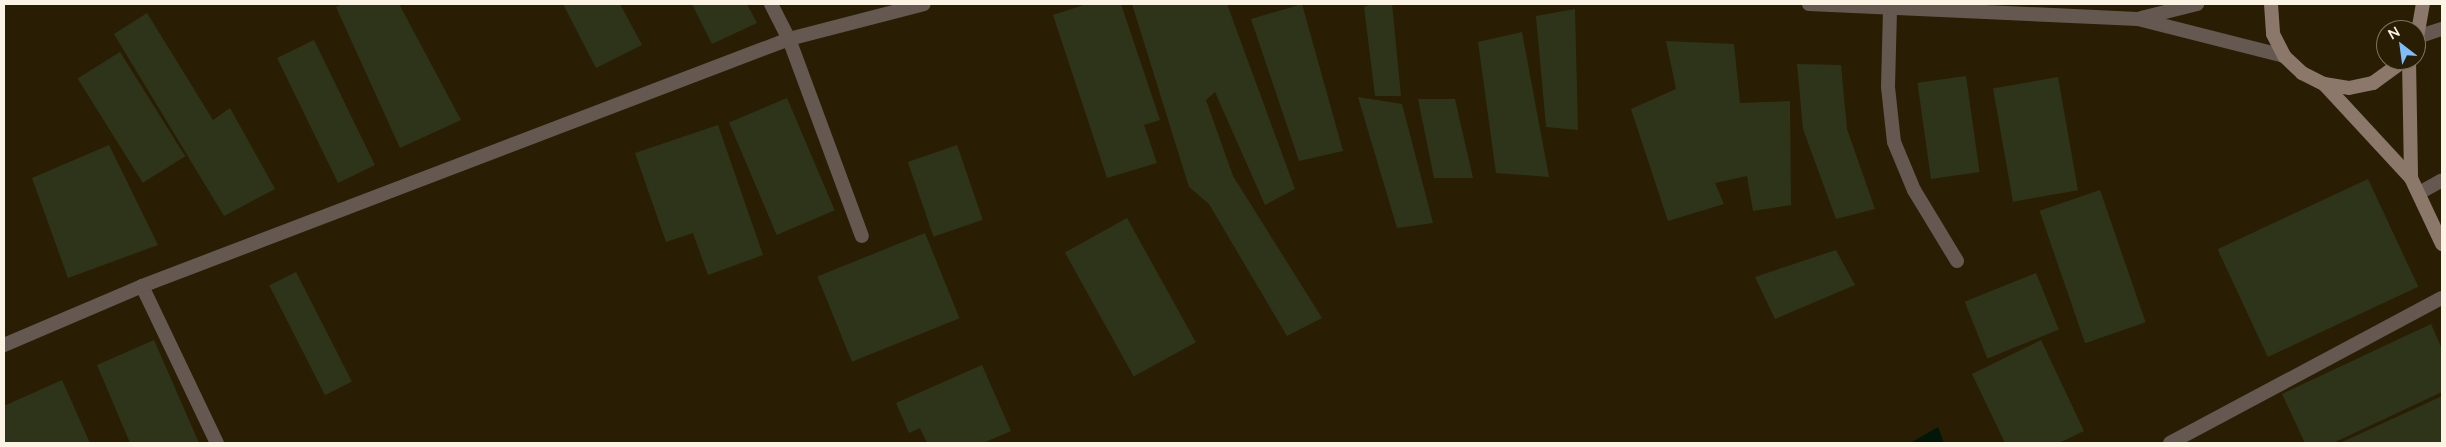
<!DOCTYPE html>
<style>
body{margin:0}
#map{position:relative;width:2446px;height:447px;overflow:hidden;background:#291e03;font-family:Lato,sans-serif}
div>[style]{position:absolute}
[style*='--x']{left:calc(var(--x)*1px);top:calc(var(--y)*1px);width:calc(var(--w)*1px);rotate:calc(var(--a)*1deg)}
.water>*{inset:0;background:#031708}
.building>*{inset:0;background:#2e3419;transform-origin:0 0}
.service>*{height:14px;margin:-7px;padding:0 7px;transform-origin:7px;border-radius:7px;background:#645850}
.minor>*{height:14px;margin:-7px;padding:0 7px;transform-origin:7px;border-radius:7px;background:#645850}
.tertiary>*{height:14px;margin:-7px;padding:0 7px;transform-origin:7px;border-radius:7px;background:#645850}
.secondary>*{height:14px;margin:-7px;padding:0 7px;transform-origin:7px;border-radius:7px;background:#8b786b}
span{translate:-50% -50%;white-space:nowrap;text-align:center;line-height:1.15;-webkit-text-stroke:4px #291e03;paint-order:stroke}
.frame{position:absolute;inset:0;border:5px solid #fbf4e4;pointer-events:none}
.north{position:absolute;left:2376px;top:20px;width:50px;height:50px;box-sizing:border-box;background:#291e03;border:1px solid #7d745d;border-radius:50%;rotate:330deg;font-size:14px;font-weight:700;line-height:20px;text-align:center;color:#fbf4e4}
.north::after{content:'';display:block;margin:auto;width:18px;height:22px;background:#7ebdf9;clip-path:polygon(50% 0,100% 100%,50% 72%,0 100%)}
</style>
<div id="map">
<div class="water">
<div style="clip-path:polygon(1938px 427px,1944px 443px,1910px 443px)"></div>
</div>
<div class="building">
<div style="clip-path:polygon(342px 4px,399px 4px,461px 120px,400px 148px,336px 7px)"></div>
<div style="clip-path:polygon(563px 4px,620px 4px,642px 45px,596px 68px)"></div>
<div style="clip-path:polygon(692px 4px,747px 4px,757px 23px,712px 44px)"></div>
<div style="clip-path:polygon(1087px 4px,1121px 4px,1160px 120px,1144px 125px,1157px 163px,1107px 178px,1053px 15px)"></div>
<div style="clip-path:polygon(1132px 4px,1227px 4px,1295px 189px,1265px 205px,1215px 92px,1206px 100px,1233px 176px,1322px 318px,1287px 336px,1209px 204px,1189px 187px)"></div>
<div style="clip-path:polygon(1302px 4px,1343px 151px,1299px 161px,1251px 19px)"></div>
<div style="clip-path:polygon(1371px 4px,1392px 4px,1401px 96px,1375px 96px,1364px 7px)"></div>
<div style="clip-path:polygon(1575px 9px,1578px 130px,1546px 127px,1536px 16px)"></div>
<div style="clip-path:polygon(147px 13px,213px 120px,230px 108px,275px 189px,224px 216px,114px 34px)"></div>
<div style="clip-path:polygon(1522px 32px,1549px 177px,1496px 173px,1478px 42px)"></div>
<div style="left:314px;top:40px;width:139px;height:41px;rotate:64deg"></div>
<div style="clip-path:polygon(1666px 41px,1734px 44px,1740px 103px,1790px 101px,1791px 205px,1753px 211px,1747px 176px,1715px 183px,1724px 204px,1668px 221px,1631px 109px,1676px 89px)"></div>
<div style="left:120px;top:52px;width:123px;height:50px;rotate:58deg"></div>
<div style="clip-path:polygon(1797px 64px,1841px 65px,1847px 129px,1875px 209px,1836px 219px,1803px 129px)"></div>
<div style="left:1966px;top:76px;width:97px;height:49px;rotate:82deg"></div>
<div style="left:2058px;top:77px;width:115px;height:66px;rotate:80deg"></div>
<div style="clip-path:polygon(1358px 97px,1402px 104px,1433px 223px,1397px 228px)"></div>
<div style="left:787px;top:98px;width:122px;height:63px;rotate:67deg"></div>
<div style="clip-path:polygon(1418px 99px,1455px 99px,1473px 178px,1434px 178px)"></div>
<div style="clip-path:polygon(718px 125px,763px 255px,708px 275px,693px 233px,666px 242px,635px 153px)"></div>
<div style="clip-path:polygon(109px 145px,158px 245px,68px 278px,32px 178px)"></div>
<div style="left:957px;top:145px;width:79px;height:52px;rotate:71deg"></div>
<div style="left:2368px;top:179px;width:119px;height:166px;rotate:65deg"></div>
<div style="left:2100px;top:190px;width:140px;height:64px;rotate:71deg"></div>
<div style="left:1127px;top:218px;width:142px;height:71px;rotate:61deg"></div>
<div style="left:925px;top:233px;width:92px;height:116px;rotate:68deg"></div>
<div style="clip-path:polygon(1836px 250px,1855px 285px,1775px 319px,1755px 277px)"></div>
<div style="left:296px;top:272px;width:123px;height:30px;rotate:63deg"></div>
<div style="left:2036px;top:273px;width:61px;height:77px;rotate:68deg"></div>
<div style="clip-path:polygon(2431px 324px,2442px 349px,2442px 392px,2333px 443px,2305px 443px,2282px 394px)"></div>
<div style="clip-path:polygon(154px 340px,199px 443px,130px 443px,97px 365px)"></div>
<div style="clip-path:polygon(2041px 340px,2084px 431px,2059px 443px,2005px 443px,1972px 374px)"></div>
<div style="clip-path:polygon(982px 365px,1011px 431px,983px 443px,927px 443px,920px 428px,909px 433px,896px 403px)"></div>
<div style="clip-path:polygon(62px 380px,90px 443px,4px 443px,4px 406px)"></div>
<div style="clip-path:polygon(2442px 396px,2442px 443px,2340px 443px)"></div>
</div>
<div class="service">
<div style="--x:2419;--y:193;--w:26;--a:-29"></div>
</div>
<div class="minor">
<div style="--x:771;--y:4;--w:39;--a:63"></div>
<div style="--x:789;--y:39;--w:210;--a:69.7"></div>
<div style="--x:1890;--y:10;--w:77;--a:91.5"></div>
<div style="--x:1888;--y:87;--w:55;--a:83.8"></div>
<div style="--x:1894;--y:142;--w:52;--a:67.4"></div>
<div style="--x:1914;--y:190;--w:83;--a:58.8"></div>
<div style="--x:142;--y:286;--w:174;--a:64.5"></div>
<div style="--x:2170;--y:443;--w:308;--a:-28.1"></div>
</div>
<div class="tertiary">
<div style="--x:1809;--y:4;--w:329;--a:2.6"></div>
<div style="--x:2138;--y:19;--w:151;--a:14.2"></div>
<div style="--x:2141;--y:18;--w:58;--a:-14"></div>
<div style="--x:2420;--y:36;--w:23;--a:-18"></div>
<div style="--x:4;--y:345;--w:150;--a:-23.1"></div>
<div style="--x:142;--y:286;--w:693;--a:-20.89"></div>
<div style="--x:789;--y:39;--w:139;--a:-14.5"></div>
</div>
<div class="secondary">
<div style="--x:2271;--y:4;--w:30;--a:86"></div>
<div style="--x:2273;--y:34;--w:25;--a:63"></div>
<div style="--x:2284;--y:56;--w:25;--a:43"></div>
<div style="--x:2302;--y:73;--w:25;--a:27"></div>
<div style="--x:2324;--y:84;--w:25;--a:9"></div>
<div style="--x:2349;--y:88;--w:25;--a:-12"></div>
<div style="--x:2373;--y:83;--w:39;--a:-36"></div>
<div style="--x:2416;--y:43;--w:40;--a:-80"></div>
<div style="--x:2409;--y:60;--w:118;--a:89"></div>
<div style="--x:2324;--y:84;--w:128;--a:47.2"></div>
<div style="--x:2411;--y:178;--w:73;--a:64.8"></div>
</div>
<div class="frame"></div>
<div class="north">N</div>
</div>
